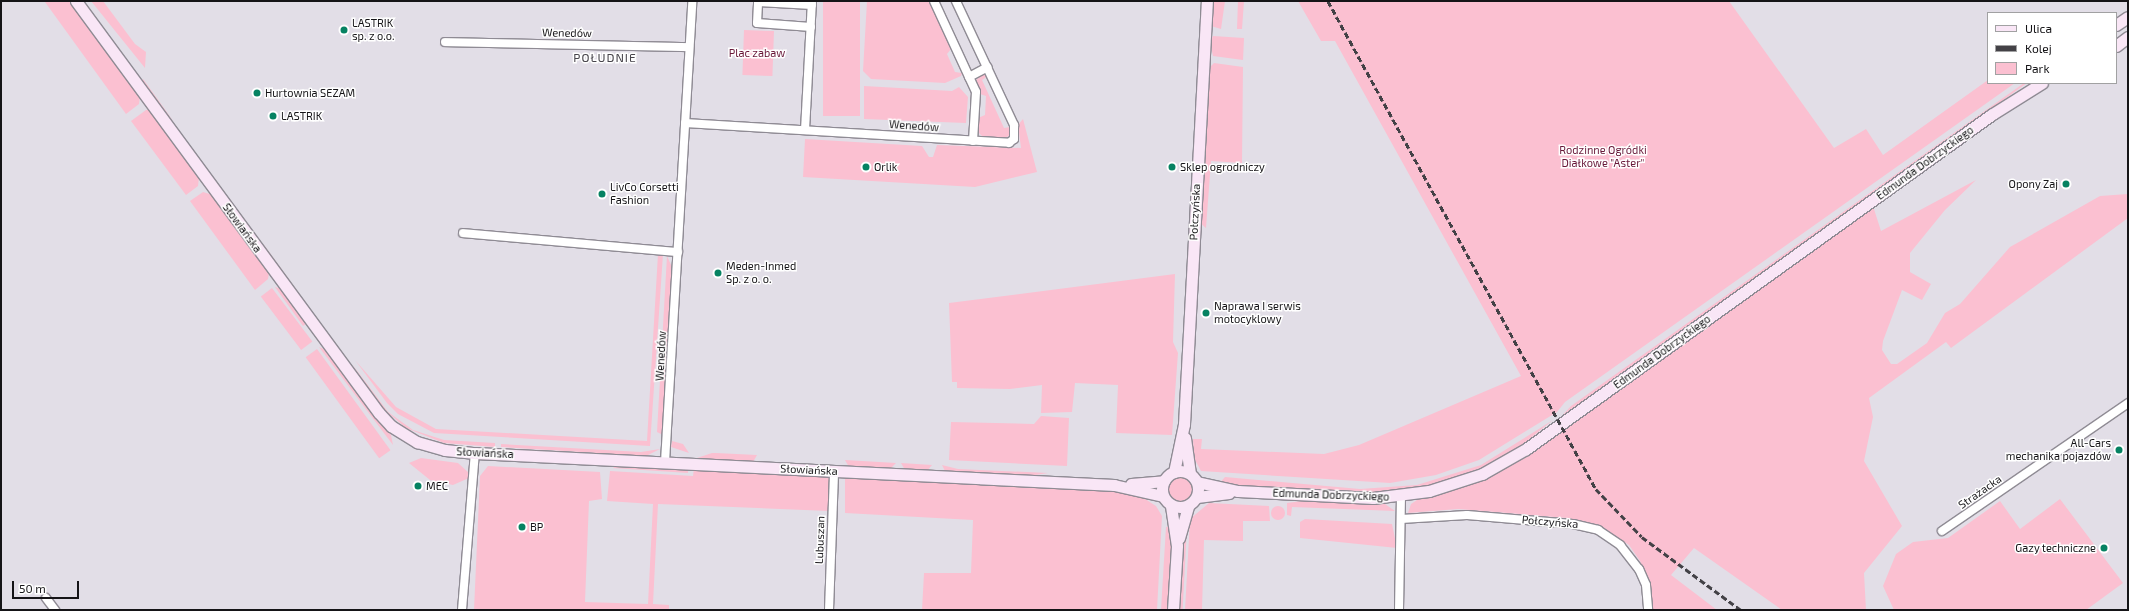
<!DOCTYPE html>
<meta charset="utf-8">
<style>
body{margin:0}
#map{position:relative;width:2129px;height:611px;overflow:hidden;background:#e2dee7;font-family:"Exo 2",sans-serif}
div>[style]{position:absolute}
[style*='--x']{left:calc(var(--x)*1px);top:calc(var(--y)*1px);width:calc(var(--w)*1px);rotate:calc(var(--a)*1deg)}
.green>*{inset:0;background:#fbc0d1;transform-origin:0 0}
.round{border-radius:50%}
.roads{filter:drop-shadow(1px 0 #8f8b94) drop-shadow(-1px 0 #8f8b94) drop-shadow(0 1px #8f8b94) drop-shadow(0 -1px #8f8b94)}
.street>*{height:8px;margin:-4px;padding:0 4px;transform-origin:4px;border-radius:4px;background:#fff}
.secondary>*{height:11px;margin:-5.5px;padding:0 5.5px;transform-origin:5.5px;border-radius:5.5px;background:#f9e6f6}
.secondary>.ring{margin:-5.5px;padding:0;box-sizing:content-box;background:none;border:11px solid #f9e6f6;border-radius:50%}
.rail>*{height:2.5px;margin-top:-1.25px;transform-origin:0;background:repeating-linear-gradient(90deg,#434146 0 6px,transparent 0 9px)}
.dots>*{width:11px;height:11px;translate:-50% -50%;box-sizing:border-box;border:2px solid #fff;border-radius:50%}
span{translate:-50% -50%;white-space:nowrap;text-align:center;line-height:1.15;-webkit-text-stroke:3px #fff;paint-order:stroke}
.poi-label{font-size:11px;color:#151417}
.left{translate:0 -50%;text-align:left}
.right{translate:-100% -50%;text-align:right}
.street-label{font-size:11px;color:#151417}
.park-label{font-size:11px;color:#681839}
.neighbourhood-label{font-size:12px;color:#47444b;letter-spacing:1px}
.frame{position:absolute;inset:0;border:2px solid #151417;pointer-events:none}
.legend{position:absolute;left:1987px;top:12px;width:130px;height:72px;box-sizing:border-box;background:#fff;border:1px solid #a1a1a2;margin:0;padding:5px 7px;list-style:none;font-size:12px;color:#151417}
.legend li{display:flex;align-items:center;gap:8px;height:20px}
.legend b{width:20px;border:1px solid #a1a1a2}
.scale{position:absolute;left:12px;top:581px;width:67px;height:18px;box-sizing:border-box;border:2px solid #151417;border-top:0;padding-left:5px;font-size:12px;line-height:14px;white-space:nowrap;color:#151417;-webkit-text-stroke:3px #fff;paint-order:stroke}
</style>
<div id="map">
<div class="green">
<div style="clip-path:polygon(70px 1px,140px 96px,139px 104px,126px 114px,45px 2px)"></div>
<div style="clip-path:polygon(91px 1px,103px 1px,135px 44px,146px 52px,145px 68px)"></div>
<div style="left:823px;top:1px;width:37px;height:115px"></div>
<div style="clip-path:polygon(867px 1px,929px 1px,951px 49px,947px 54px,955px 72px,962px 73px,961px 76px,945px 83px,871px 79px,863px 71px)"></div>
<div style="clip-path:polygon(1212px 1px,1225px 1px,1221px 29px,1211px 26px)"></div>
<div style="clip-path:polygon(1238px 1px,1244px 1px,1242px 29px,1237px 29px)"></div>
<div style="clip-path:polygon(1298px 1px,1729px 1px,1834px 148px,1866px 129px,1883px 155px,1988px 80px,1988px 83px,2015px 83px,1565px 402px,1557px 412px,1479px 460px,1436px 475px,1390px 483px,1201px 471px,1194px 458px,1193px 439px,1202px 439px,1201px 449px,1324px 454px,1359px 445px,1521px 376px,1335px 41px,1321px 41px)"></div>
<div style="left:744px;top:30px;width:30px;height:45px;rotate:2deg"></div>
<div style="clip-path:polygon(1213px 36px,1244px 38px,1243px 60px,1213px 56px,1210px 42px)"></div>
<div style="clip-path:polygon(1214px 63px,1243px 67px,1242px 163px,1211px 161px,1206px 228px,1200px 223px,1209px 68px)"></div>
<div style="clip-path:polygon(984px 73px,988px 76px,982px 80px,1004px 128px,1010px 127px,1012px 134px,1005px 138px,983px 137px,978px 132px,978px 118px,985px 115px,986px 96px,980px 94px,976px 80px)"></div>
<div style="clip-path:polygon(143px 79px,174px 122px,142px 82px)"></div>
<div style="clip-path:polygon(2024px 83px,2027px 83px,1558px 420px,1571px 406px)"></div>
<div style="clip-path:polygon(864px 86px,952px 91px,959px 87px,968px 97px,966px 123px,864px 119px)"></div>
<div style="clip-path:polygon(146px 110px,150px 110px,199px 177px,198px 186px,186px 195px,131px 121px)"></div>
<div style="clip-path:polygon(1023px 119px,1037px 172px,975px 187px,803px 177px,805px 139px,922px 146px,929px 157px,933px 157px,937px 145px,1021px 148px,1018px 125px)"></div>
<div style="clip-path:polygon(1976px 180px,1945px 210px,1910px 253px,1910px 272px,1931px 284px,1922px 300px,1902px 290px,1883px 341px,1882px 350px,1891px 364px,1897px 364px,1927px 343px,1945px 313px,1960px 304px,2010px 247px,2100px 196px,2128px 194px,2128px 218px,1951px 348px,1946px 342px,1869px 398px,1873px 417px,1864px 461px,1902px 526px,1864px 573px,1866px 610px,1782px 610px,1694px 548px,1671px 575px,1717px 610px,1652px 610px,1651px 589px,1640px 561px,1629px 545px,1599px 525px,1567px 518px,1458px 509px,1408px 513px,1411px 504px,1420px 498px,1467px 485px,1511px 464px,1873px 206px,1881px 231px)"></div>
<div style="clip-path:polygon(203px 192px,213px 195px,269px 273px,268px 279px,255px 290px,190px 201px)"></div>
<div style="left:264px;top:245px;width:88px;height:5px;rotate:54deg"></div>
<div style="clip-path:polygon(658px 254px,663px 254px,650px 446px,434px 433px,398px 414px,387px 403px,355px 360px,396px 407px,436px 429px,647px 441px)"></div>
<div style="clip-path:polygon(667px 256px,672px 267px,663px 435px,657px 432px)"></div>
<div style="clip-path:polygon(1175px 274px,1173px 342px,1178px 353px,1172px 435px,1116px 433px,1118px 385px,1075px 383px,1072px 412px,1041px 413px,1042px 385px,1010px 389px,957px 388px,957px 382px,952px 382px,949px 303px)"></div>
<div style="clip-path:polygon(275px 287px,282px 289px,307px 323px,303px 326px)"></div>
<div style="left:272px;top:288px;width:67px;height:14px;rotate:53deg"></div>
<div style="clip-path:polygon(319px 347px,326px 350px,391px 435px,393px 445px)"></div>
<div style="left:317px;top:349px;width:125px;height:14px;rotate:54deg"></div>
<div style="clip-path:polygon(352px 364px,388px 412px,413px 430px,444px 440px,495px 443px,495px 447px,444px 443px,406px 428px,381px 407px)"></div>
<div style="clip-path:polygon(1041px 416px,1069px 418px,1067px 466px,949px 460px,951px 422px,1034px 424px)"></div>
<div style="clip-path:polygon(1553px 420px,1520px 447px,1483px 468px,1449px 481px,1404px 491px,1368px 493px,1218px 485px,1225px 477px,1360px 489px,1417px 485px,1481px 465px)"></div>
<div style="clip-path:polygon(672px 441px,683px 444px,689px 453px,671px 447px)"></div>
<div style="clip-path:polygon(501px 444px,641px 452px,660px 449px,646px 456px,501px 447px)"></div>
<div style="clip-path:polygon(712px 453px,716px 453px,757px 455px,753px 462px,694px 459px)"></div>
<div style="clip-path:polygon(421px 458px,458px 463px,469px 473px,469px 478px,453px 485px,430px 480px,409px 463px)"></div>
<div style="clip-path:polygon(845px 460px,896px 463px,890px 469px,849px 467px)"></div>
<div style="clip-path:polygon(901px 463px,932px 465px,927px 471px,905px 470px)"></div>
<div style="clip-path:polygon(617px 465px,688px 468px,688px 473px,613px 468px)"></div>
<div style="clip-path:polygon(942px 465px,958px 469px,1048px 473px,1029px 476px,945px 471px)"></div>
<div style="clip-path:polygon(488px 466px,600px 472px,602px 499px,589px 501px,585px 602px,648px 604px,653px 504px,607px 501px,610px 471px,693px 476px,694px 468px,831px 477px,829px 511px,658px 504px,653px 604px,669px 605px,669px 610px,474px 610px,480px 476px)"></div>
<div class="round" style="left:1168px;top:477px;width:24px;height:24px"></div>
<div style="clip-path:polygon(845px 478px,1142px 493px,1142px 497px,1156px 506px,1162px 516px,1157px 610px,922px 610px,924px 573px,971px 573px,973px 520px,845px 513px)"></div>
<div style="clip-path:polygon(2060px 499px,2123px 583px,2086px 610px,1894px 610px,1883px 586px,1896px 554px,1913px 542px,1948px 538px,2000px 501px,2020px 529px)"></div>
<div style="clip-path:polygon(1309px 500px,1382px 502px,1395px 511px,1292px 507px,1291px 516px,1287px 515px,1287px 503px)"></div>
<div style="clip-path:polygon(1209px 503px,1269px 506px,1270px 521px,1243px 521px,1243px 541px,1204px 540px,1202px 610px,1185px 610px,1190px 519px)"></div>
<div class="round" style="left:1271px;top:506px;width:14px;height:14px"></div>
<div style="clip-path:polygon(1305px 519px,1392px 524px,1397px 548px,1300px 538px,1300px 522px)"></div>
<div style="clip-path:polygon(1172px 526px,1169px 610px,1161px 610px,1166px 527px)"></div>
<div style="left:1187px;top:526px;width:84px;height:4px;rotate:93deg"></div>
</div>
<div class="roads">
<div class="street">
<div style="--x:934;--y:1;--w:100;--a:65.2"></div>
<div style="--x:976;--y:92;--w:49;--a:93.5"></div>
<div style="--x:811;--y:27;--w:54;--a:-175.8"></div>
<div style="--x:757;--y:23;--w:21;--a:-87"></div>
<div style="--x:758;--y:2;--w:54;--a:3.2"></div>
<div style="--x:445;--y:42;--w:244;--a:1.2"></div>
<div style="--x:969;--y:77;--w:21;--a:-28"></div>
<div style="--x:685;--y:123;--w:325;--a:3.5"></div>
<div style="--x:1009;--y:143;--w:6;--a:-39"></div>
<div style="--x:1014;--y:139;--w:14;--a:-90"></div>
<div style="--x:1014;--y:125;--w:137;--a:-115.1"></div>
<div style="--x:805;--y:130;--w:129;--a:-86.9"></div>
<div style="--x:463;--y:233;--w:216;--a:5.1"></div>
<div style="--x:665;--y:462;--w:462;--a:-86.6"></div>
<div style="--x:1401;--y:519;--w:66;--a:-3.5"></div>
<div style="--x:1467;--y:515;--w:106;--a:4.9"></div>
<div style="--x:1573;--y:524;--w:26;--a:13"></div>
<div style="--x:1598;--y:530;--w:27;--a:34"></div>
<div style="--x:1620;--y:545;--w:31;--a:52"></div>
<div style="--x:1639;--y:569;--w:17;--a:66"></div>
<div style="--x:1646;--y:585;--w:25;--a:85"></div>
<div style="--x:1942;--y:531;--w:226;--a:-34.5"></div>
<div style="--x:46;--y:598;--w:15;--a:53"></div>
<div style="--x:462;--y:610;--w:158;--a:-85.3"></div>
<div style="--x:829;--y:610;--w:139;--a:-87.9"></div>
<div style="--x:1399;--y:610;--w:114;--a:-89"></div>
</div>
<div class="secondary">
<div style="--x:76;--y:1;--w:511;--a:53.67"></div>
<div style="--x:379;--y:413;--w:18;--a:47"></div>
<div style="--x:391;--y:426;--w:31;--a:32"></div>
<div style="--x:417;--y:442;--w:29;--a:16"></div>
<div style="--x:445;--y:450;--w:30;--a:6"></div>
<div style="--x:475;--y:453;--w:640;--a:2.87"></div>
<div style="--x:1114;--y:485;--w:50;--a:12.7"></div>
<div style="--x:2116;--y:25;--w:14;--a:-34"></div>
<div style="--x:2116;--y:46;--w:15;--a:-37"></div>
<div style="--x:1185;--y:438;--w:36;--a:82"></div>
<div class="ring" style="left:1162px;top:471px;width:25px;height:25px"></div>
<div style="--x:1174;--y:472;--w:49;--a:-78.2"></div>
<div style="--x:1184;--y:424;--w:424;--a:-86.9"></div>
<div style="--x:1197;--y:482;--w:42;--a:12.4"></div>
<div style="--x:1238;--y:491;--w:135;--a:3"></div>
<div style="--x:1373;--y:498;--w:56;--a:-7.1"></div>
<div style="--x:1429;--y:491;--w:56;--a:-17.8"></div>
<div style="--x:1482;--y:474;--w:51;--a:-29.6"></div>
<div style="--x:1526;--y:449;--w:573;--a:-35.69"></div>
<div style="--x:1991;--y:115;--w:60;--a:-32.1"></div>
<div style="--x:1131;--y:484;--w:33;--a:-5"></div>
<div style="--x:1197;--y:497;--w:32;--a:-7"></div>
<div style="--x:1171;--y:506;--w:40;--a:81.5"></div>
<div style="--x:1177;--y:546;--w:64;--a:93.6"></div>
<div style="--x:1179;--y:538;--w:33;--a:-74"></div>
</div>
</div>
<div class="rail">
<div style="--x:1328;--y:1;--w:557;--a:61.23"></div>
<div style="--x:1596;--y:489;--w:66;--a:46.2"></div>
<div style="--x:1642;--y:537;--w:123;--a:36.4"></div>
</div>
<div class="dots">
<div style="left:344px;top:30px;background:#068262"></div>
<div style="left:257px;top:93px;background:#068262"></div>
<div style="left:273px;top:116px;background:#068262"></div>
<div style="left:866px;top:167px;background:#068262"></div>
<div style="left:1172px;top:167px;background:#068262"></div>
<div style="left:2066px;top:184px;background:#068262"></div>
<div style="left:602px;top:194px;background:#068262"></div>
<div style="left:718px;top:273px;background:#068262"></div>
<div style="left:1206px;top:313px;background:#068262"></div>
<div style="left:2119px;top:450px;background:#068262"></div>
<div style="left:418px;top:486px;background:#068262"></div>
<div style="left:522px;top:527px;background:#068262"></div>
<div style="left:2104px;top:548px;background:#068262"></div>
</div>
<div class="poi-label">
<span class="left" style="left:352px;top:30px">LASTRIK<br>sp. z o.o.</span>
<span class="left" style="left:265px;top:93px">Hurtownia SEZAM</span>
<span class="left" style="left:281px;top:116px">LASTRIK</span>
<span class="left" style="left:874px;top:167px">Orlik</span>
<span class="left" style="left:1180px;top:167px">Sklep ogrodniczy</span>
<span class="right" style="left:2058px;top:184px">Opony Zaj</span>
<span class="left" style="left:610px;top:194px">LivCo Corsetti<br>Fashion</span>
<span class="left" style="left:726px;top:273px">Meden-Inmed<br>Sp. z o. o.</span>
<span class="left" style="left:1214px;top:313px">Naprawa I serwis<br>motocyklowy</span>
<span class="right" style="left:2111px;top:450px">All-Cars<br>mechanika pojazdów</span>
<span class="left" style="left:426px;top:486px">MEC</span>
<span class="left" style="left:530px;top:527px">BP</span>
<span class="right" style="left:2096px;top:548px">Gazy techniczne</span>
</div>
<div class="street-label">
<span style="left:567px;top:33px;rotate:1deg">Wenedów</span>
<span style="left:914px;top:126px;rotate:4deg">Wenedów</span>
<span style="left:1925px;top:163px;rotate:-36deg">Edmunda Dobrzyckiego</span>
<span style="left:1195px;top:212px;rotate:-87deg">Połczyńska</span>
<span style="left:242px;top:228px;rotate:54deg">Słowiańska</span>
<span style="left:1662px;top:352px;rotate:-36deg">Edmunda Dobrzyckiego</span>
<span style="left:661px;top:356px;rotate:-87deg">Wenedów</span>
<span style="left:485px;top:453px;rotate:3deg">Słowiańska</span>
<span style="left:809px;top:470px;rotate:3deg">Słowiańska</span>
<span style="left:1980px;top:492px;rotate:-35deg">Strażacka</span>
<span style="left:1331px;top:495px;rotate:2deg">Edmunda Dobrzyckiego</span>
<span style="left:1550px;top:522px;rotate:5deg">Połczyńska</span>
<span style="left:820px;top:540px;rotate:-88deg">Lubuszan</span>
</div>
<div class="park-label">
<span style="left:757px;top:53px">Plac zabaw</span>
<span style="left:1603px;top:157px">Rodzinne Ogródki<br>Diałkowe "Aster"</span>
</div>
<div class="neighbourhood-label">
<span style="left:605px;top:58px">POŁUDNIE</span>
</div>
<div class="frame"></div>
<ul class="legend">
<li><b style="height:5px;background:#f9e6f6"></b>Ulica</li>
<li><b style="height:5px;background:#434146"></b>Kolej</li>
<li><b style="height:11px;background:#fbc0d1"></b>Park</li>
</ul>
<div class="scale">50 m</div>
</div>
